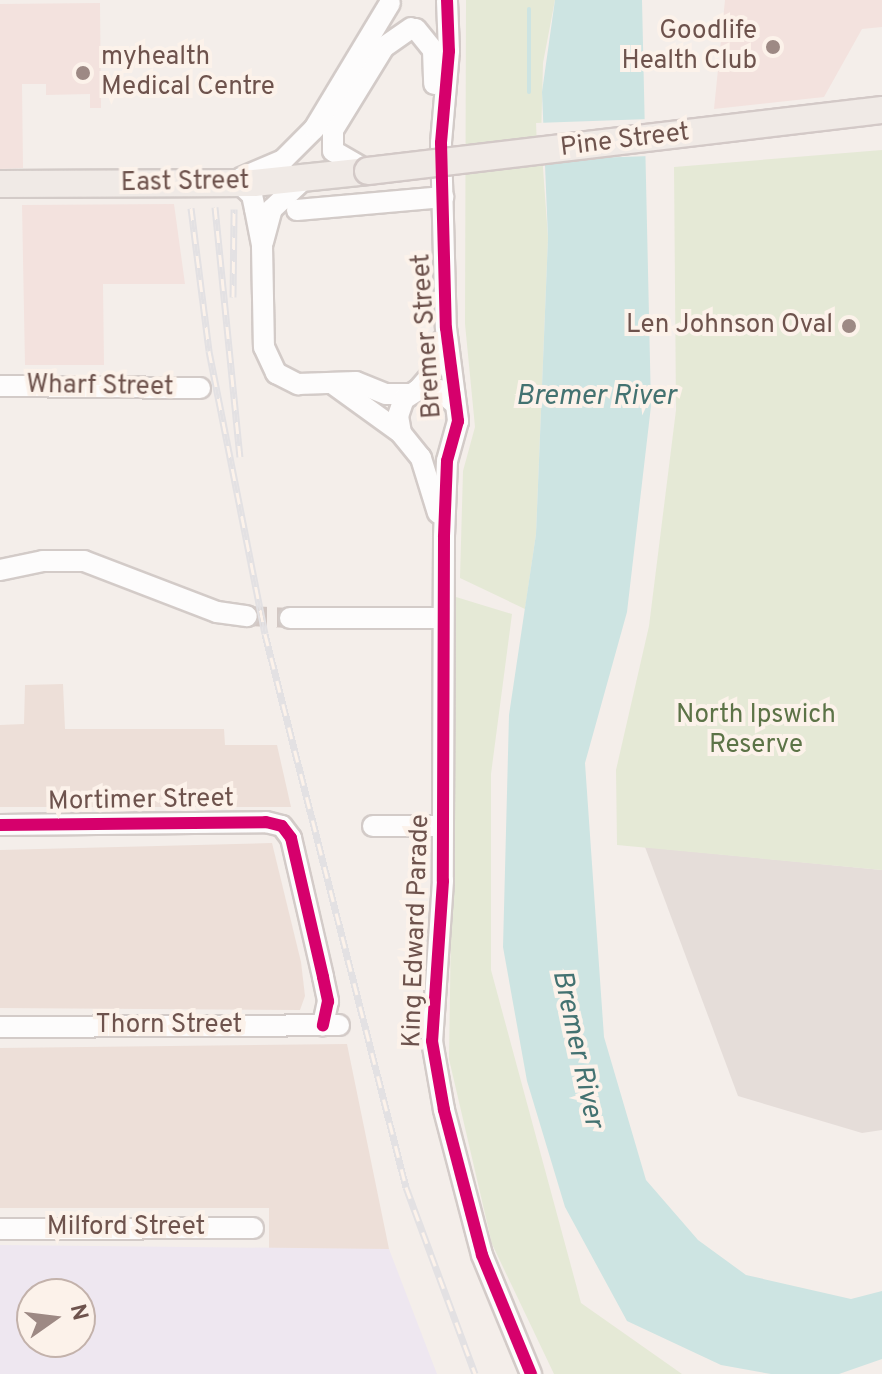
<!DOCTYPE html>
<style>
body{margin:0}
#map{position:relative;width:882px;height:1374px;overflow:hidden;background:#f4eeea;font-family:Overpass,sans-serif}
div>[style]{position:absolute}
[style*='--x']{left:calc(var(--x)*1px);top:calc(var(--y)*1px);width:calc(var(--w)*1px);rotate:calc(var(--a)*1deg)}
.residential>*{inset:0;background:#eddfd8}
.commercial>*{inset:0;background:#f3e2de}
.industrial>*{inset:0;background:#e5ddd9}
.education>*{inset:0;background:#eee7f0}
.green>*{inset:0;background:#e5e9d6}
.water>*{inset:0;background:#cde4e2}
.pier>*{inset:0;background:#f4eeea;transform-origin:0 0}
.stream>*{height:4px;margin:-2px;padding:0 2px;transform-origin:2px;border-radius:2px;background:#cde4e2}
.minor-tunnel>*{height:20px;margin-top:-10px;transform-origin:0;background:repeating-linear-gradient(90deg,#d2c7c3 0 20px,transparent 0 30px)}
.roads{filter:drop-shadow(2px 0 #d3cbc8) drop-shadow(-2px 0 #d3cbc8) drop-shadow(0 2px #d3cbc8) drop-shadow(0 -2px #d3cbc8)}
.minor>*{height:20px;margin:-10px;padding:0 10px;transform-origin:10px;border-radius:10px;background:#fdfcfc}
.major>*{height:26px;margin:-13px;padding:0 13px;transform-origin:13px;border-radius:13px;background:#f0eae6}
.rail>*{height:7px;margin-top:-3.5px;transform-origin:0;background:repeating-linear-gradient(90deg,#fcf2ea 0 12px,#e3e1e3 0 24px);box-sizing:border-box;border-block:2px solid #e3e1e3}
.bridges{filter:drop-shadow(2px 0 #d3c9c7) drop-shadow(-2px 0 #d3c9c7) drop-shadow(0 2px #d3c9c7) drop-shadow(0 -2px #d3c9c7)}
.major-bridge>*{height:26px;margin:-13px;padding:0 13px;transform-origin:13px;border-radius:13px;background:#f0eae6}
.cycleway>*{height:12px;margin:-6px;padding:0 6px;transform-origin:6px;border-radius:6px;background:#d6006c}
.dots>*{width:22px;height:22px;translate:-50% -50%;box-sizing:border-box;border:4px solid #fcf2ea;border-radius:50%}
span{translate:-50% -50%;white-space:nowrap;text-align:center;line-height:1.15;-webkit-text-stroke:8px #fcf2ea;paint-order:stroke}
.poi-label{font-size:26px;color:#6e534d}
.right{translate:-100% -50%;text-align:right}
.left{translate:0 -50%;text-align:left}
.street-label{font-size:26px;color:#6e534d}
.park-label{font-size:26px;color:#5c7347}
.water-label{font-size:28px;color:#437271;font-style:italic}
.north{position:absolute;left:16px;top:1278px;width:80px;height:80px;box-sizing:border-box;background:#fcf2ea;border:2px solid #c3b2ab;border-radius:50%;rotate:76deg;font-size:22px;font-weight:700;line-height:32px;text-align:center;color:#6e534d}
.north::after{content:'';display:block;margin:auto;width:28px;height:36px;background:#9d8984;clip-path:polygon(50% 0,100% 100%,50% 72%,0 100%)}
</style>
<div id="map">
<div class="residential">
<div style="clip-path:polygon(63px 684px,65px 729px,224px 729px,225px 745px,277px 745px,291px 807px,0 807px,0 725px,24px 724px,25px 685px)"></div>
<div style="clip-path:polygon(272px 843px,301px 962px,305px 996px,300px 1010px,0 1008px,0 850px)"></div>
<div style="clip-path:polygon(347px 1044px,389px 1249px,269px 1250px,269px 1208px,0 1208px,0 1048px)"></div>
</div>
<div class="commercial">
<div style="clip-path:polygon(725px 0,882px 0,882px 27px,862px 29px,824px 97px,714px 109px)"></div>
<div style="clip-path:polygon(100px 3px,101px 108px,90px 108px,90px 94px,46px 95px,46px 84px,22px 84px,23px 168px,0 169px,0 4px)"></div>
<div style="clip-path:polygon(174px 204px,185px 284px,103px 284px,104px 365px,25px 365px,22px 205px)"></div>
</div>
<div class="industrial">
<div style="clip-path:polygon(645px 847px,882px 870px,882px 1130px,862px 1133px,738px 1096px)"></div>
</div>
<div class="education">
<div style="clip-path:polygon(evenodd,0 1245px,389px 1249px,437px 1374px,0 1374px,0 1245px,32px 1294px,80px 1294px,80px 1342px,32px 1342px,32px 1294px)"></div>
</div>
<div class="green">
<div style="clip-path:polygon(466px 0,555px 0,543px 63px,541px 140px,548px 238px,536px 534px,525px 609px,460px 578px,463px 471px,475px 427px,465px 324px)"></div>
<div style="clip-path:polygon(882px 150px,882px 870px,617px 845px,616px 770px,649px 626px,676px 410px,674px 167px)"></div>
<div style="clip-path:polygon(456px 597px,512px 614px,491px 774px,491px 970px,581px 1303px,682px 1374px,554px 1374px,492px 1244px,449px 1059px)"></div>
</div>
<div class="water">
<div style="clip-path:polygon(555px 0,642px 0,651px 406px,627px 612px,585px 763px,604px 1037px,646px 1180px,698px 1240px,746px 1275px,851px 1299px,882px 1291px,882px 1359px,839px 1374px,771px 1374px,721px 1365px,627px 1321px,565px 1207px,527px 1081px,503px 947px,509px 715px,536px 534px,548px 238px,542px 92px)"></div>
</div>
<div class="pier">
<div style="left:649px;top:119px;width:37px;height:113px;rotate:88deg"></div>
</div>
<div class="stream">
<div style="--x:529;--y:9;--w:83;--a:90"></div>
</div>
<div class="minor-tunnel">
<div style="--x:247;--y:616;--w:43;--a:2.7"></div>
</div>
<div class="roads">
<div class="minor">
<div style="--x:447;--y:1;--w:50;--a:87.7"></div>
<div style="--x:449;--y:51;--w:92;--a:95"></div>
<div style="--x:441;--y:143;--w:185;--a:88.5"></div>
<div style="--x:446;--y:328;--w:94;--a:82.6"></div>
<div style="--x:458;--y:421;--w:41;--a:105.4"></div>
<div style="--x:447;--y:461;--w:76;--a:92.3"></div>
<div style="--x:444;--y:537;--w:344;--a:90.2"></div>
<div style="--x:443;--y:881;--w:160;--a:93.9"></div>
<div style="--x:432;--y:1041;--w:70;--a:80.1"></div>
<div style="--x:444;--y:1110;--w:150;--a:75.3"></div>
<div style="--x:482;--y:1255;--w:129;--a:67.6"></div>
<div style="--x:416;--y:29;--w:27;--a:51"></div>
<div style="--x:433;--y:50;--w:34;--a:88"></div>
<div style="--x:366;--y:170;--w:38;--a:-150"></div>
<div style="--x:333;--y:151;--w:21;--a:-90"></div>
<div style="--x:333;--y:130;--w:97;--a:-58.4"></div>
<div style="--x:384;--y:47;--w:33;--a:-35"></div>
<div style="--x:241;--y:178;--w:46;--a:-23.2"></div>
<div style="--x:283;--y:160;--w:44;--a:-45"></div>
<div style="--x:314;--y:129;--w:147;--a:-58.9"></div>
<div style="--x:239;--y:183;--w:18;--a:43"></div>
<div style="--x:252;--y:195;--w:14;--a:78"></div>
<div style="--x:255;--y:209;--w:38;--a:79"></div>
<div style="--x:262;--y:246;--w:101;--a:88.9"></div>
<div style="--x:264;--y:347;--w:29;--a:65"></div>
<div style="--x:276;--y:373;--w:25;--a:27"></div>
<div style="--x:298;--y:384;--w:58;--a:-2"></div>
<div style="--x:356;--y:382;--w:32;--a:22"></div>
<div style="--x:386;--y:394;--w:25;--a:0"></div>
<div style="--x:297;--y:210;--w:147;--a:-5.1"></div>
<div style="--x:263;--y:242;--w:34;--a:-75"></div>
<div style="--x:272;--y:209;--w:44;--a:-43.2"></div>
<div style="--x:333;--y:384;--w:84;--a:35.8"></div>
<div style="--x:0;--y:386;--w:200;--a:0.6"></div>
<div style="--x:418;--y:390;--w:20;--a:-49"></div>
<div style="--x:431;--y:375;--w:36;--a:-72"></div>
<div style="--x:438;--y:513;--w:58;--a:-107.2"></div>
<div style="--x:421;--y:458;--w:32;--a:-129"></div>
<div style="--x:401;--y:433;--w:17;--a:-100"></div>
<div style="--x:398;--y:416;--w:18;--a:-71"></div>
<div style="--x:404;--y:399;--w:17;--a:-33"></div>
<div style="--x:418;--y:390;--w:21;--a:0"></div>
<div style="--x:439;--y:390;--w:20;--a:41"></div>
<div style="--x:0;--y:570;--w:44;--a:-11.8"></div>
<div style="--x:43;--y:561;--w:41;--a:0"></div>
<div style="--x:84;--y:561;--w:142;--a:21"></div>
<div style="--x:217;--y:612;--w:30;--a:8"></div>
<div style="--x:290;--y:618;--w:152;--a:0"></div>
<div style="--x:0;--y:825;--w:266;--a:-0.6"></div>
<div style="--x:266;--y:822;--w:16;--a:14"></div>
<div style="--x:282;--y:826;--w:15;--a:53"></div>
<div style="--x:291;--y:838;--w:143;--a:77"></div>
<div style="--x:323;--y:977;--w:25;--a:78"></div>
<div style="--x:328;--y:1001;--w:25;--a:102"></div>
<div style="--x:373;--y:826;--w:70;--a:0"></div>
<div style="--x:0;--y:1027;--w:339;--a:-0.3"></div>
<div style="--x:0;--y:1229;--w:253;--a:-0.2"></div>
</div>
<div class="major">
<div style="--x:0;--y:184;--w:254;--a:-0.2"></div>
<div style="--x:254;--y:183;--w:115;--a:-6"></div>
</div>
</div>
<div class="rail">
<div style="--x:215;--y:207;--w:251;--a:84.3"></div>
<div style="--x:191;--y:208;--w:144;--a:82.8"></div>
<div style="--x:209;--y:351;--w:288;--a:78.8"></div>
<div style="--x:265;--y:634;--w:571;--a:75.7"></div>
<div style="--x:406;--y:1187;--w:199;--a:69.7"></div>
<div style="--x:233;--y:297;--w:88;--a:-89.3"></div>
</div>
<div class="bridges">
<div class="major-bridge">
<div style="--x:368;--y:171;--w:518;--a:-6.77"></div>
</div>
</div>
<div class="cycleway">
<div style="--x:447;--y:0;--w:51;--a:87.8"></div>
<div style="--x:449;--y:51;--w:92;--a:95"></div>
<div style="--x:441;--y:143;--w:185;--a:88.5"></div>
<div style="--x:446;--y:328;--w:94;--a:82.6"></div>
<div style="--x:458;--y:421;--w:41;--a:105.4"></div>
<div style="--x:447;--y:461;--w:76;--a:92.3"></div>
<div style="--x:444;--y:537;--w:344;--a:90.2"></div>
<div style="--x:443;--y:881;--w:160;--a:93.9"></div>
<div style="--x:432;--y:1041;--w:70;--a:80.1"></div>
<div style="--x:444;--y:1110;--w:150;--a:75.3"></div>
<div style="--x:482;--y:1255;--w:129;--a:67.6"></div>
<div style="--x:0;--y:825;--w:266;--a:-0.6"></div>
<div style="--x:266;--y:822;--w:16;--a:14"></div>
<div style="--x:282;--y:826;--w:15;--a:53"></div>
<div style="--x:291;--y:838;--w:143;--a:77"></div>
<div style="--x:323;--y:977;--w:25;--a:78"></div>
<div style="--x:328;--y:1001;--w:25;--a:102"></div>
</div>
<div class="dots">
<div style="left:773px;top:47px;background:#9d8984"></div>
<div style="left:83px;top:73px;background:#9d8984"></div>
<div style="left:849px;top:326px;background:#9d8984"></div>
</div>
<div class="poi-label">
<span class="right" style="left:757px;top:47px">Goodlife<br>Health Club</span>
<span class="left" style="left:101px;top:73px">myhealth<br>Medical Centre</span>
<span class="right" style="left:833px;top:326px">Len Johnson Oval</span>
</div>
<div class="street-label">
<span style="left:625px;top:141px;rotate:-7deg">Pine Street</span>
<span style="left:185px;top:183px;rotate:-1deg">East Street</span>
<span style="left:428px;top:336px;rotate:-94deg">Bremer Street</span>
<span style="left:100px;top:387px;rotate:1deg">Wharf Street</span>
<span style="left:141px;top:801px;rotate:-1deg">Mortimer Street</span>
<span style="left:417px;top:931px;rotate:-88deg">King Edward Parade</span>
<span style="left:169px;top:1026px">Thorn Street</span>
<span style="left:126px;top:1228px">Milford Street</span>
</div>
<div class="park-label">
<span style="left:756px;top:731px">North Ipswich<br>Reserve</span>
</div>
<div class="water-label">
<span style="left:596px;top:397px">Bremer River</span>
<span style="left:577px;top:1049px;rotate:78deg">Bremer River</span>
</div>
<div class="north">N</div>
</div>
